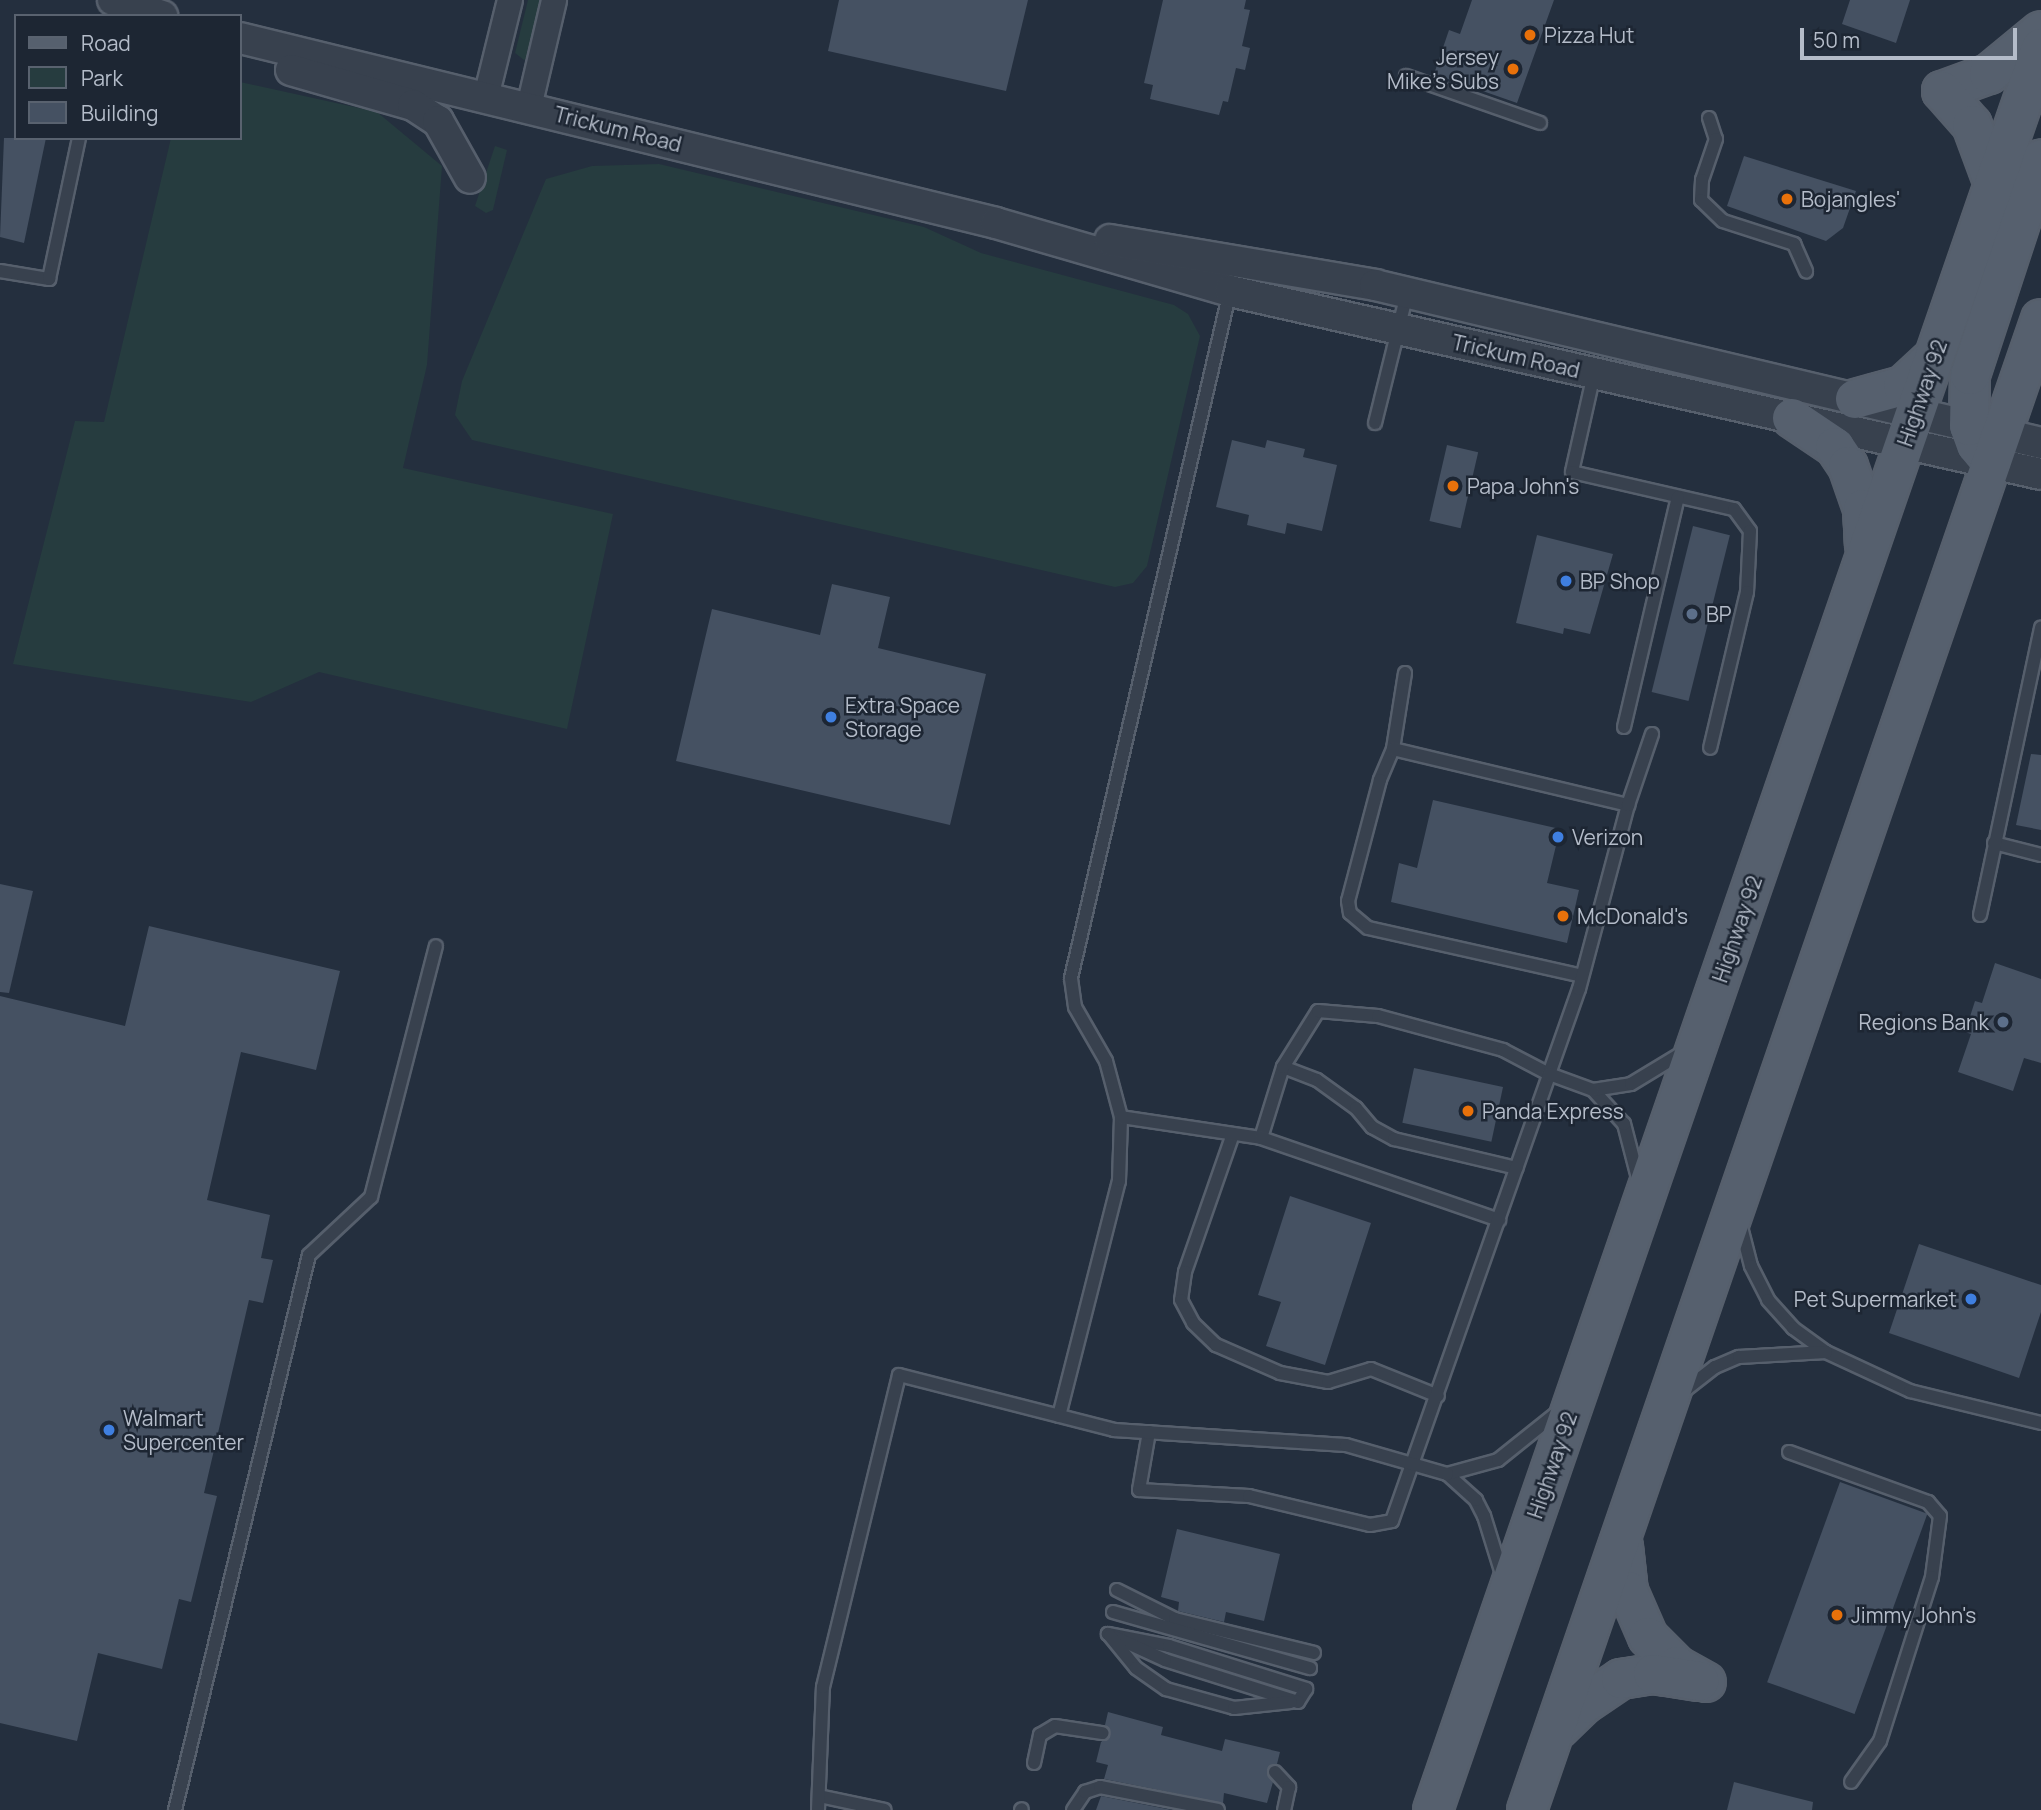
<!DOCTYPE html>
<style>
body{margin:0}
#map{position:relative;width:2041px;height:1810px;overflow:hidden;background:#242f3e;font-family:Manrope,sans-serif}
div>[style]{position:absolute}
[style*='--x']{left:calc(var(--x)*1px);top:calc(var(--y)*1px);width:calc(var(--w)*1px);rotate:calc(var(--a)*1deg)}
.green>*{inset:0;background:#263c3f}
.building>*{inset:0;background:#455162;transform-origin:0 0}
.roads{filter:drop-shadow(2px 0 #565f6c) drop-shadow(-2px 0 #565f6c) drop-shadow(0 2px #565f6c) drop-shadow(0 -2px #565f6c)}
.service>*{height:12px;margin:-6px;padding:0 6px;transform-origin:6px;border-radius:6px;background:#38414e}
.minor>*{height:24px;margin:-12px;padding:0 12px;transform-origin:12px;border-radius:12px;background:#38414e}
.tertiary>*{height:30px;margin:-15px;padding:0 15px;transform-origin:15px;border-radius:15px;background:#38414e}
.primary>*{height:38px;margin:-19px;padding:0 19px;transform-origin:19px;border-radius:19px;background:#56606e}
.dots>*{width:19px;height:19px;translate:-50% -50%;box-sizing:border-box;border:4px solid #1d2633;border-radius:50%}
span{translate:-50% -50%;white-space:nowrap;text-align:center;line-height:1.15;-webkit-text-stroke:5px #1d2633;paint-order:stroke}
.poi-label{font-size:21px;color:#b4bcc9}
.left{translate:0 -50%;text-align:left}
.right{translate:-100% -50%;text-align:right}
.street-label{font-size:21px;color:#b4bcc9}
.legend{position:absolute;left:14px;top:14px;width:228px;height:126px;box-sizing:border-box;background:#1d2633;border:2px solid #59626f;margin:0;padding:9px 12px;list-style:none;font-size:21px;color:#b4bcc9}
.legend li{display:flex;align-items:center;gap:14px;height:35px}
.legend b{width:35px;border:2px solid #59626f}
.scale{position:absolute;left:1800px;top:28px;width:217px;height:32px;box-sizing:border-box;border:4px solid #b4bcc9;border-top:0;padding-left:9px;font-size:21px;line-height:24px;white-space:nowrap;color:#b4bcc9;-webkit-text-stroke:5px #1d2633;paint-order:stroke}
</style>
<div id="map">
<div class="green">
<div style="clip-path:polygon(528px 0,543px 0,530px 56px,524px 60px,515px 53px)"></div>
<div style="clip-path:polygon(240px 82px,377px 112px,442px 166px,427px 365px,403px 468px,613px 514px,567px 729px,319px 672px,251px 702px,13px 664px,75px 421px,104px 422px,171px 138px,240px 138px)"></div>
<div style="clip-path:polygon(495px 146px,507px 150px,493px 210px,486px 213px,475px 206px)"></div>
<div style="clip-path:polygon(659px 164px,924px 227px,981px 253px,1174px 305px,1188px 314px,1200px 336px,1147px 566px,1133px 583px,1115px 587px,472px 440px,455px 415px,462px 381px,546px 179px,592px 166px)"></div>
</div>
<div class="building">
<div style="clip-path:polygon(839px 0,1028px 0,1006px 91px,828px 51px)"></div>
<div style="clip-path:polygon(1163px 0,1246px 0,1244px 9px,1250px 10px,1242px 46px,1250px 48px,1245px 70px,1236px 68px,1228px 102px,1223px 101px,1219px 115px,1150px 99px,1153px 85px,1144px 83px)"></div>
<div style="clip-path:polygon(1472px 0,1554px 0,1517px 103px,1434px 74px,1449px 30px,1460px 34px)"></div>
<div style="clip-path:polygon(1850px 0,1910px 0,1896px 43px,1842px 24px)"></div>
<div style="clip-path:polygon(4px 138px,46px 138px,24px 243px,0 237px)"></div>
<div style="clip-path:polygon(1744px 156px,1856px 191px,1843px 228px,1826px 241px,1727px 206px)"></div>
<div style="clip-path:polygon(1232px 440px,1265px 448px,1267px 440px,1305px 449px,1303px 457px,1337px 465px,1322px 531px,1287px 523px,1285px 534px,1247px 525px,1249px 515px,1216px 507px)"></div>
<div style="left:1447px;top:445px;width:32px;height:78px;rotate:13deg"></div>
<div style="left:1693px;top:526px;width:38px;height:171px;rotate:14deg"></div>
<div style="clip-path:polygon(1537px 535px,1613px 554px,1590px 634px,1564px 628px,1563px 634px,1516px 623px)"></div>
<div style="clip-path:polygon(832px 584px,890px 597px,878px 648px,986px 674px,950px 825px,676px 761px,712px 609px,820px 635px)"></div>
<div style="clip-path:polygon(2031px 754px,2041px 755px,2041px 830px,2016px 825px)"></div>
<div style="clip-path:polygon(1433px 800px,1560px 829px,1547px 883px,1579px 890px,1567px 943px,1391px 902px,1399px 863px,1417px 868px)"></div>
<div style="clip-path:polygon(0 884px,33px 891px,9px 993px,0 992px)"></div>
<div style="clip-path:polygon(149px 926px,340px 971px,316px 1070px,241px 1052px,207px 1200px,270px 1215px,261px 1258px,273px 1260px,263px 1303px,249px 1300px,204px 1493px,217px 1496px,191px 1602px,179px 1599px,162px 1669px,98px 1653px,77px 1741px,0 1723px,0 996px,125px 1026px)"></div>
<div style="clip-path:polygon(1995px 963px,2041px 979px,2041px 1063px,2024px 1058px,2013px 1091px,1958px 1072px,1971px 1034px,1965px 1032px,1975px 1001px,1982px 1003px)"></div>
<div style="left:1414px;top:1068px;width:91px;height:56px;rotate:12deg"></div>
<div style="clip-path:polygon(1290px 1196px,1371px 1223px,1325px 1365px,1266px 1346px,1281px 1302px,1258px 1295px)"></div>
<div style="clip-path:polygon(1919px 1244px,2041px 1285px,2041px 1312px,2019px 1378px,1889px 1333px)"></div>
<div style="left:1840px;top:1482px;width:93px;height:213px;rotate:20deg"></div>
<div style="clip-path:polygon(1177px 1529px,1280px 1554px,1264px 1621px,1226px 1612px,1224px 1622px,1178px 1611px,1179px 1602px,1161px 1597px)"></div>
<div style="clip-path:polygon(1108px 1712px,1163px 1727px,1161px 1735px,1222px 1751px,1225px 1739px,1280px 1752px,1277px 1764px,1267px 1770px,1273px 1782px,1267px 1803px,1224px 1793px,1223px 1803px,1104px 1779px,1108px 1765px,1096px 1762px,1101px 1742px,1110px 1735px,1105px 1725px)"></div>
<div style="clip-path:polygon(1734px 1782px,1813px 1802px,1812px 1810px,1727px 1810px)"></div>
<div style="clip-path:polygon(1101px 1796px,1172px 1810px,1096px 1810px)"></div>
</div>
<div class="roads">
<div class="service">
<div style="--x:1406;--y:76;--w:142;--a:19.3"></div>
<div style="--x:1709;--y:118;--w:22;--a:72"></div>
<div style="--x:1716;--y:139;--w:43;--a:108.9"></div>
<div style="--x:1702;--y:180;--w:20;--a:93"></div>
<div style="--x:1701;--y:200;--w:30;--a:44"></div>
<div style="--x:1723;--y:221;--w:75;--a:17.9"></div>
<div style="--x:1794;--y:244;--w:30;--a:66"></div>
<div style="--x:0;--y:271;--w:50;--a:9.3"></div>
<div style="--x:49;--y:279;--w:144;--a:-78"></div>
<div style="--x:1594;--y:374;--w:100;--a:102.7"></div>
<div style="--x:1572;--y:472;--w:166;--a:12.9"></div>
<div style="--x:1734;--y:509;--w:27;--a:54"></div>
<div style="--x:1750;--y:531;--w:61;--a:92.8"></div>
<div style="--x:1747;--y:592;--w:160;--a:103.3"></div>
<div style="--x:1375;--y:423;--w:133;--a:-76.1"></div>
<div style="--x:1405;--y:673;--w:77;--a:99"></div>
<div style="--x:1393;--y:749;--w:34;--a:113"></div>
<div style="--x:1380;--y:780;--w:125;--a:104.8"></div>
<div style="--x:1348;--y:901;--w:12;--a:81"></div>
<div style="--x:1350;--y:913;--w:23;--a:40"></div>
<div style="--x:1368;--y:928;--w:219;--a:12.6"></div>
<div style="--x:1624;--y:727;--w:236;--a:-76.8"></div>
<div style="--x:1393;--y:749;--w:242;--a:13.4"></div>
<div style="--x:1994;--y:843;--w:49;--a:14.3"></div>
<div style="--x:1980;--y:915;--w:294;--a:-78"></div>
<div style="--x:1283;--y:1067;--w:36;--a:21"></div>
<div style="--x:1317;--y:1080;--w:48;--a:35.7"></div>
<div style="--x:1356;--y:1108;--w:25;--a:50"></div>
<div style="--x:1372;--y:1127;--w:25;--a:29"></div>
<div style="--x:1394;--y:1139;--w:126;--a:13.3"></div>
<div style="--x:1121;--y:1117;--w:58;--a:-105"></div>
<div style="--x:1106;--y:1061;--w:62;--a:-119.9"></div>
<div style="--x:1075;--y:1007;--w:29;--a:-98"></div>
<div style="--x:1071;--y:978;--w:705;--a:-76.97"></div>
<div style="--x:1233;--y:1134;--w:146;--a:109.2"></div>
<div style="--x:1185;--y:1272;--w:28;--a:98"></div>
<div style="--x:1181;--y:1300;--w:26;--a:62"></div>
<div style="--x:1193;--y:1323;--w:32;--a:44"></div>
<div style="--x:1216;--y:1345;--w:70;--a:23.6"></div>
<div style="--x:1280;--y:1373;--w:49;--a:10.6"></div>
<div style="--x:1328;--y:1382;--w:45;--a:-16.8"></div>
<div style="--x:1371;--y:1369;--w:72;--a:21.9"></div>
<div style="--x:1261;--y:1138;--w:74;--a:-72.8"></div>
<div style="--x:1283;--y:1067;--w:66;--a:-58"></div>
<div style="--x:1318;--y:1011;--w:60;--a:4.8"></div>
<div style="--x:1378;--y:1016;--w:130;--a:15.2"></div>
<div style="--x:1503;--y:1050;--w:52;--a:27.6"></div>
<div style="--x:1549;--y:1074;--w:90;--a:-70.6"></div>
<div style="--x:1579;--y:989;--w:190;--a:-75.1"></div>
<div style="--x:1628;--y:805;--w:75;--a:-71.3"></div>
<div style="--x:1638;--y:1178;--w:56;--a:-104.5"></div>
<div style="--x:1624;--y:1124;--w:46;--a:-132.4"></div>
<div style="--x:1593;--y:1090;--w:38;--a:-9"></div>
<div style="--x:1631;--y:1084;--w:60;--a:-31.3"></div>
<div style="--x:1741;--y:1227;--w:40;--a:75.6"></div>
<div style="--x:1751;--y:1266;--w:38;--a:63"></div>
<div style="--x:1768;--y:1300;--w:38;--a:48"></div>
<div style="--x:1793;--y:1328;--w:41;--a:36"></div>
<div style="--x:1826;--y:1352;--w:93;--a:24.9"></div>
<div style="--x:1910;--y:1391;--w:135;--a:13.7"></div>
<div style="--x:1684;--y:1391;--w:39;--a:-38"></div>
<div style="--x:1715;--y:1367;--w:26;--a:-23"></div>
<div style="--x:1739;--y:1357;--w:87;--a:-3.3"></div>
<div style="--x:1059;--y:1416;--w:243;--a:-75.7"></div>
<div style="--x:1119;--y:1181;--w:64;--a:-88.2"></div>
<div style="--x:1121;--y:1117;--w:142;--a:8.5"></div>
<div style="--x:1261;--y:1138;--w:252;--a:19"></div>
<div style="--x:1149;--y:1432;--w:59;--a:99.8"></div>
<div style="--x:1139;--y:1490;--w:110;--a:3.1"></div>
<div style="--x:1249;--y:1496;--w:124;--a:13.5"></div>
<div style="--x:1370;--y:1525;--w:22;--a:-10"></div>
<div style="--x:1392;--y:1521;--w:474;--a:-70.6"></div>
<div style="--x:1549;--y:1074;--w:47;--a:20"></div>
<div style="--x:1789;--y:1452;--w:148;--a:19.8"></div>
<div style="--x:1928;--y:1502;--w:18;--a:49"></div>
<div style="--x:1940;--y:1516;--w:62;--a:97.5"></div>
<div style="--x:1932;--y:1577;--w:172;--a:107.6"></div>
<div style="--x:1880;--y:1741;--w:50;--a:125.3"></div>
<div style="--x:1502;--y:1574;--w:61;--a:-107.2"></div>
<div style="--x:1484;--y:1516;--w:18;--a:-117"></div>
<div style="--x:1476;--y:1500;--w:39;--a:-138"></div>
<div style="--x:1447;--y:1474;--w:53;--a:-15.4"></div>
<div style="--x:1498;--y:1460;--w:77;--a:-38.7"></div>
<div style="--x:1117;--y:1590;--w:65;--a:26.6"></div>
<div style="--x:1175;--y:1619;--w:143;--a:13.7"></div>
<div style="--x:1113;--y:1612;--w:205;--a:15.9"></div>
<div style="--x:1108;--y:1634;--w:62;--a:11.1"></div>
<div style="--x:1169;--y:1646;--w:144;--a:17.4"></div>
<div style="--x:1306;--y:1689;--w:15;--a:122"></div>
<div style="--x:1298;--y:1702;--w:139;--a:-162.5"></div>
<div style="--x:1165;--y:1660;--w:63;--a:-155.5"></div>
<div style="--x:1110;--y:1636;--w:41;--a:50.9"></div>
<div style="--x:1136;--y:1668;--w:37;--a:35"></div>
<div style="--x:1166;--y:1689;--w:71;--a:15.6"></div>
<div style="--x:1234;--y:1708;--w:57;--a:-6"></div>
<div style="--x:1034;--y:1763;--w:29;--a:-78"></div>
<div style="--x:1040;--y:1735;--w:17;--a:-31"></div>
<div style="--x:1055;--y:1726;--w:48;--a:8.5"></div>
<div style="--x:1275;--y:1772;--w:21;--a:47"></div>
<div style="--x:1289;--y:1787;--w:24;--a:102"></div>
<div style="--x:819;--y:1796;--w:67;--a:12"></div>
<div style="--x:175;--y:1810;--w:571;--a:-76.43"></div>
<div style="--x:309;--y:1255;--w:85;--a:-43.1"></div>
<div style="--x:371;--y:1197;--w:259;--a:-75.5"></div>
<div style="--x:818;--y:1810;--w:123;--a:-87.7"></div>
<div style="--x:823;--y:1687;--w:321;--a:-76.3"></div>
<div style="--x:899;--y:1375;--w:222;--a:14.3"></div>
<div style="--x:1114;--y:1430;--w:232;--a:3.7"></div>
<div style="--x:1346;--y:1445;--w:105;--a:16"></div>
<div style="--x:1021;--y:1810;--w:1;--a:-45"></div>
<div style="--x:1073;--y:1810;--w:22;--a:-56"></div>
<div style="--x:1085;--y:1792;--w:16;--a:-18"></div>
<div style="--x:1100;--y:1787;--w:120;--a:11"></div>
</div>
<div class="minor">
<div style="--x:486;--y:97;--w:100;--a:-76.1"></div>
<div style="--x:529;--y:107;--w:110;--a:-76.8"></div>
</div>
<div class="tertiary">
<div style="--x:113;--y:0;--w:52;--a:18.1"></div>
<div style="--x:240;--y:38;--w:778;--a:13.75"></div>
<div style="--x:996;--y:223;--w:244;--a:16.2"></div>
<div style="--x:1230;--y:291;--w:831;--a:12.72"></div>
<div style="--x:291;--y:70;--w:127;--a:16"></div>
<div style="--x:413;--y:105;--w:30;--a:33"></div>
<div style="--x:438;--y:121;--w:65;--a:60.7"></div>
<div style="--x:1110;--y:240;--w:269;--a:9.6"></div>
<div style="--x:1375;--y:285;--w:684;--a:13.35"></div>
</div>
<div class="primary">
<div style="--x:1942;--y:91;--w:50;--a:-19.9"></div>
<div style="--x:1989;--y:74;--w:67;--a:-39.6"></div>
<div style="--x:1942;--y:91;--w:45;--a:48.6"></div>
<div style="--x:1972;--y:125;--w:63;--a:69.6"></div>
<div style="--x:1855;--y:399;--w:50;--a:-15.2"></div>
<div style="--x:1903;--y:386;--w:41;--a:-43"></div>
<div style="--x:1792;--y:418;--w:52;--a:34"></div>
<div style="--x:1835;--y:447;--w:23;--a:56"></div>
<div style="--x:1848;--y:466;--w:46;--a:70.8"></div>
<div style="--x:1863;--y:509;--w:36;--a:87"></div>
<div style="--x:1991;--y:463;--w:23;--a:-130"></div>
<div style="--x:1976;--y:445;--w:20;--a:-110"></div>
<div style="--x:1969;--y:426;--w:51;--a:-88.9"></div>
<div style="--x:1970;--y:375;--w:227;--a:-71.8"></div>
<div style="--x:1623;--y:1546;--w:45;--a:83.7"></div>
<div style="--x:1628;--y:1591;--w:50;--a:66.5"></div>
<div style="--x:1648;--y:1637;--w:41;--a:45"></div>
<div style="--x:1677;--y:1666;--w:33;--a:29"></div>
<div style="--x:1558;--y:1729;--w:36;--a:-44"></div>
<div style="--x:1584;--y:1704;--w:45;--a:-34"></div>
<div style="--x:1621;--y:1679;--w:32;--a:-9"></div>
<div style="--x:1653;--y:1674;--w:47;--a:8.7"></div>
<div style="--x:1433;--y:1810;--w:1864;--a:-70.96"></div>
<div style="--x:1527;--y:1810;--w:1577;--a:-70.98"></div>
</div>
</div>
<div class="dots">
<div style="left:1530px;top:35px;background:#e8710a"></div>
<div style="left:1513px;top:69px;background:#e8710a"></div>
<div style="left:1787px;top:199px;background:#e8710a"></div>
<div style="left:1453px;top:486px;background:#e8710a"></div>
<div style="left:1566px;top:581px;background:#3f7fe0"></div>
<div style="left:1692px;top:614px;background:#5c6f8a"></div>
<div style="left:831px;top:717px;background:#3f7fe0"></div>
<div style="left:1558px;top:837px;background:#3f7fe0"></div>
<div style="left:1563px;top:916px;background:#e8710a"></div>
<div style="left:2003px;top:1022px;background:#5c6f8a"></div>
<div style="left:1468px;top:1111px;background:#e8710a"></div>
<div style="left:1971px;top:1299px;background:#3f7fe0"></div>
<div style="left:109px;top:1430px;background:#3f7fe0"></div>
<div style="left:1837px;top:1615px;background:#e8710a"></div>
</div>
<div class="poi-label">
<span class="left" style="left:1544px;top:35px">Pizza Hut</span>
<span class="right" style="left:1499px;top:69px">Jersey<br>Mike's Subs</span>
<span class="left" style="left:1801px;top:199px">Bojangles'</span>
<span class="left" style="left:1467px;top:486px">Papa John's</span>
<span class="left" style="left:1580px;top:581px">BP Shop</span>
<span class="left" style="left:1706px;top:614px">BP</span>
<span class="left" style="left:845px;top:717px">Extra Space<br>Storage</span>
<span class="left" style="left:1572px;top:837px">Verizon</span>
<span class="left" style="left:1577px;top:916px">McDonald's</span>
<span class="right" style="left:1989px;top:1022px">Regions Bank</span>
<span class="left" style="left:1482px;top:1111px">Panda Express</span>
<span class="right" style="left:1957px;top:1299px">Pet Supermarket</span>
<span class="left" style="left:123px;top:1430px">Walmart<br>Supercenter</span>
<span class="left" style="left:1851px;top:1615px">Jimmy John's</span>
</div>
<div class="street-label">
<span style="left:618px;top:129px;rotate:14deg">Trickum Road</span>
<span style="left:1516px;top:356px;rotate:13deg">Trickum Road</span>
<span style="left:1922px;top:393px;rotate:-71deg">Highway 92</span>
<span style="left:1737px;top:929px;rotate:-71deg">Highway 92</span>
<span style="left:1552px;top:1465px;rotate:-71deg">Highway 92</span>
</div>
<ul class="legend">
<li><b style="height:9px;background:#56606e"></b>Road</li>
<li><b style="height:19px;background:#263c3f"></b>Park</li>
<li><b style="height:19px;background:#455162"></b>Building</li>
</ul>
<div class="scale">50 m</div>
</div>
